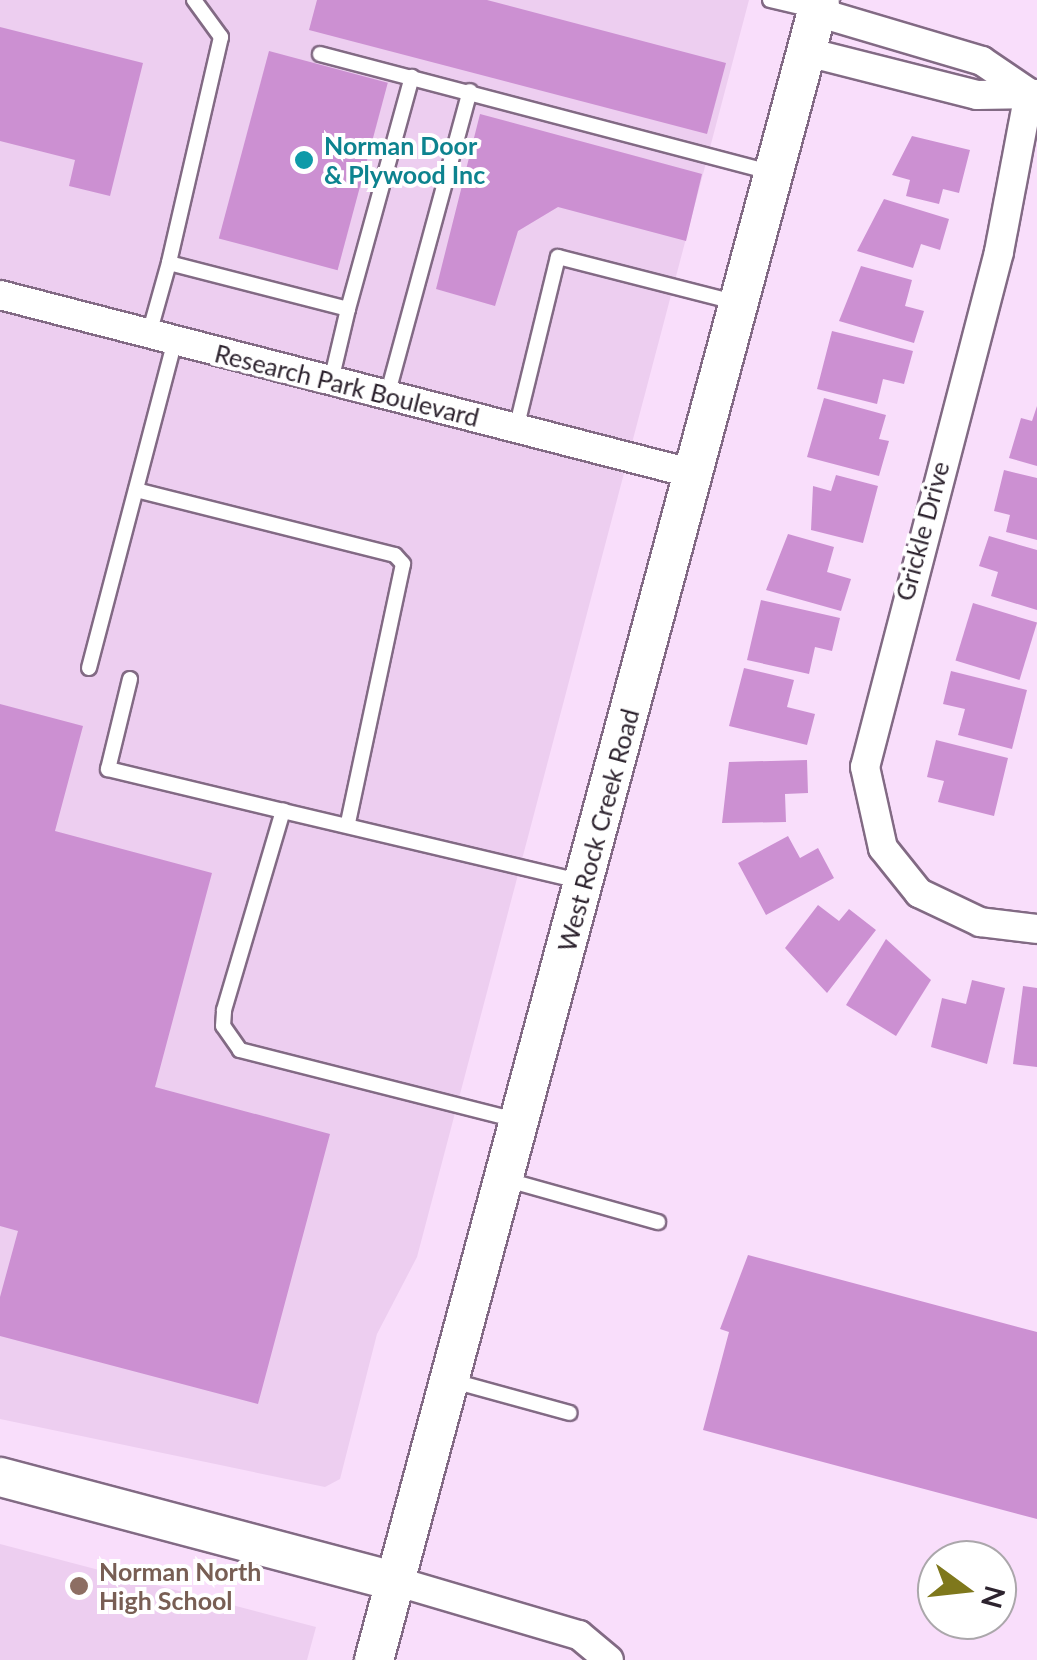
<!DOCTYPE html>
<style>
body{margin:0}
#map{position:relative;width:1037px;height:1660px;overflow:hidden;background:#f9defb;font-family:Lato,sans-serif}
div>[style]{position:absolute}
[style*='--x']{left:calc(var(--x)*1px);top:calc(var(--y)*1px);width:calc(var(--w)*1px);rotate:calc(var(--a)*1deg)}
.built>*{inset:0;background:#edcef0}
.building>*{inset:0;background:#cc90d2;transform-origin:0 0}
.roads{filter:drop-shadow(2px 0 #826a84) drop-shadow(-2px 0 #826a84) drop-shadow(0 2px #826a84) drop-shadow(0 -2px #826a84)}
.lane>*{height:14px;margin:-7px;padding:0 7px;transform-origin:7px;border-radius:7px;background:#fff}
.street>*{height:28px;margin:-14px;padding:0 14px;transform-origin:14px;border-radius:14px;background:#fff}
.secondary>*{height:38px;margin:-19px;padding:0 19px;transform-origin:19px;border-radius:19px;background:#fff}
.dots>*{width:28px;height:28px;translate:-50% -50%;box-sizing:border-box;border:5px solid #fff;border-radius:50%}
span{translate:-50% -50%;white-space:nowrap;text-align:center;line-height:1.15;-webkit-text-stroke:8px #fff;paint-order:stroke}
.culture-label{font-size:25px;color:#0d838f;font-weight:700}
.left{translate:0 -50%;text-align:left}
.street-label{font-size:25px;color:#2d232e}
.education-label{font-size:25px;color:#785e54;font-weight:700}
.north{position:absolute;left:917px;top:1540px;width:100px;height:100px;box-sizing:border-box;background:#fff;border:2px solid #aba7ab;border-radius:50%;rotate:105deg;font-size:28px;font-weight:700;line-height:40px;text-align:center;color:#2d232e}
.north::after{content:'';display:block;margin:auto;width:35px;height:45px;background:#7f781c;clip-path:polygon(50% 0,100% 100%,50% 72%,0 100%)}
</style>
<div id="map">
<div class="built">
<div style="clip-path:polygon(0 0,749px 0,417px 1257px,377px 1334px,340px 1479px,325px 1487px,0 1419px)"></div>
<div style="clip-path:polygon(0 1544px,316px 1627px,307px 1660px,0 1660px)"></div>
</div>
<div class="building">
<div style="clip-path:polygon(317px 0,487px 0,726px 63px,707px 134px,309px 30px)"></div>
<div style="clip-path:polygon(0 27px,143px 63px,110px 196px,69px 186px,75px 160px,0 141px)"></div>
<div style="left:269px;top:51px;width:123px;height:194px;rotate:15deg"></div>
<div style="clip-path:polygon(480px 114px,702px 174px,686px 241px,558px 207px,518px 231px,495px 306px,436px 289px)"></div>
<div style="clip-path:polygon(912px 136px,970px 150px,959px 193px,943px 189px,939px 204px,906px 196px,910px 180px,892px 175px)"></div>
<div style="clip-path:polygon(884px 199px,949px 219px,940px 250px,921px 244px,913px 268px,857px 251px)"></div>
<div style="clip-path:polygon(861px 266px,912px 280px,905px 306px,924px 311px,914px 343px,839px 321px)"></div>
<div style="clip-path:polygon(832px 331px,913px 351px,904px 384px,883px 379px,877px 404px,817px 389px)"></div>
<div style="clip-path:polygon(824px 398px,886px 415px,879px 439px,889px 441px,879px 476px,807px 457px)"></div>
<div style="clip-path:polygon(1037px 406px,1037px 466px,1009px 458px,1021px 418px,1032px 421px)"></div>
<div style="clip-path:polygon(1004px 470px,1037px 478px,1037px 540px,1006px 532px,1010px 515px,994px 511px)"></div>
<div style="clip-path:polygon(836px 475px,878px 486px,863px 543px,811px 530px,813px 486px,831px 491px)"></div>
<div style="clip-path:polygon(788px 534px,834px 547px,827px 572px,851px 579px,841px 611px,766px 590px)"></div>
<div style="clip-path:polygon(989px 536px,1037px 550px,1037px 610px,991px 596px,998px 572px,979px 566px)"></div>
<div style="clip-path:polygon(761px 600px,840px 618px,832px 651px,815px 647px,809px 674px,747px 660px)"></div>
<div style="left:973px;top:603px;width:67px;height:60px;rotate:17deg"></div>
<div style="clip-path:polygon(744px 668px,794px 680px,787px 707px,815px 714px,807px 745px,729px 726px)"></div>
<div style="clip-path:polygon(951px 671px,1027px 690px,1012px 749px,958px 735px,965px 709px,943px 704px)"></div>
<div style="clip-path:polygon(0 704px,83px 726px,55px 831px,212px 873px,155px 1087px,330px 1134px,258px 1404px,0 1336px,0 1297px,18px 1231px,0 1226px)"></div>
<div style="clip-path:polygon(936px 740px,1008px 758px,994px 816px,938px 802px,944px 781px,927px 777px)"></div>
<div style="clip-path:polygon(807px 760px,808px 793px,785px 794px,786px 822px,722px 823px,729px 762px)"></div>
<div style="clip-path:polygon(788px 836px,800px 858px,818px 848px,834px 878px,766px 915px,738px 863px)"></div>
<div style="clip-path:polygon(818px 905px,839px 921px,849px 909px,876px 930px,827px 993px,785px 948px)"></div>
<div style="clip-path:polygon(886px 939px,931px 980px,896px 1036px,846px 1005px)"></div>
<div style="clip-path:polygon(972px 980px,1005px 988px,987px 1064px,931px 1047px,942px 998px,966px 1004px)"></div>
<div style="clip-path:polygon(1023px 986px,1037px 988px,1037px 1067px,1013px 1064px)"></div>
<div style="clip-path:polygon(748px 1255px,1037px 1332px,1037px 1519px,703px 1430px,729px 1332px,720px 1329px)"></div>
</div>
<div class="roads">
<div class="lane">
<div style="--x:194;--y:0;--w:46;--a:53.9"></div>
<div style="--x:221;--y:37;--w:232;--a:103"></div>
<div style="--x:169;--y:263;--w:185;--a:14.4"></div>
<div style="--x:348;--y:309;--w:241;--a:-74.6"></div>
<div style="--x:770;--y:0;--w:48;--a:13.2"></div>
<div style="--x:320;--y:54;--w:469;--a:14.7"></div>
<div style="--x:149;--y:334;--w:74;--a:-74.3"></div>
<div style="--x:331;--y:381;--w:74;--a:-76.7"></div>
<div style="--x:387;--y:396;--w:316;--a:-74.8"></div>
<div style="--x:516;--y:429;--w:177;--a:-76.3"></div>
<div style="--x:558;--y:257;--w:187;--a:14.3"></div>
<div style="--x:136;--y:490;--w:267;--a:14.1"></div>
<div style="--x:395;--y:555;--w:12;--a:48"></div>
<div style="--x:403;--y:564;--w:264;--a:102"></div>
<div style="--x:89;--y:668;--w:338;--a:-75.3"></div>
<div style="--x:130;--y:679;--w:93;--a:103.7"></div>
<div style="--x:108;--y:769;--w:180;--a:13.5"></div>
<div style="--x:516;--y:1120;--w:285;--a:-165.8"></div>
<div style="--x:240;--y:1050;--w:29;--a:-125"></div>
<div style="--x:223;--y:1026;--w:16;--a:-86"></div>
<div style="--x:224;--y:1010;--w:208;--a:-73.5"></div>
<div style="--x:283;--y:811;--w:304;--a:13.3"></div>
<div style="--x:504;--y:1179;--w:160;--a:15.6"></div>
<div style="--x:450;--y:1380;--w:124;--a:15.4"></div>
</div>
<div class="street">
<div style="--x:817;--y:12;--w:172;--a:16.5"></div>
<div style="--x:982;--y:61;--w:57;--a:34.2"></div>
<div style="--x:807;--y:52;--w:175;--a:14.2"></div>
<div style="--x:977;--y:95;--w:60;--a:-1"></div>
<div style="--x:1029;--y:93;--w:162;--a:100.7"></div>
<div style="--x:999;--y:252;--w:532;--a:104.58"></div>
<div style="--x:865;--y:767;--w:83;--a:77.5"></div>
<div style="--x:883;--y:848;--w:58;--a:51.3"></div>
<div style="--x:919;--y:893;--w:68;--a:25.4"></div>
<div style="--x:980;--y:922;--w:57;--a:7"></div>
<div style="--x:0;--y:295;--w:717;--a:14.46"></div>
<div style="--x:395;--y:1581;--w:192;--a:16.4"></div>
<div style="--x:579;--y:1635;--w:39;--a:40"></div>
</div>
<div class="secondary">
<div style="--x:0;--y:1477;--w:408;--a:14.8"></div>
<div style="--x:374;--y:1660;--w:1719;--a:-74.96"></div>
</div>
</div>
<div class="dots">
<div style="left:304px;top:160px;background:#0f9aa8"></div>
<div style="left:79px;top:1586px;background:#8d6e63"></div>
</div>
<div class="culture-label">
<span class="left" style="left:324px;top:160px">Norman Door<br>&amp; Plywood Inc</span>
</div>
<div class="street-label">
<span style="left:347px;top:385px;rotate:14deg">Research Park Boulevard</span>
<span style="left:922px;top:531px;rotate:-75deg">Grickle Drive</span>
<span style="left:598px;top:830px;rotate:-75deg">West Rock Creek Road</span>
</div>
<div class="education-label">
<span class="left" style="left:99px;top:1586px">Norman North<br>High School</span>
</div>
<div class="north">N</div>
</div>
